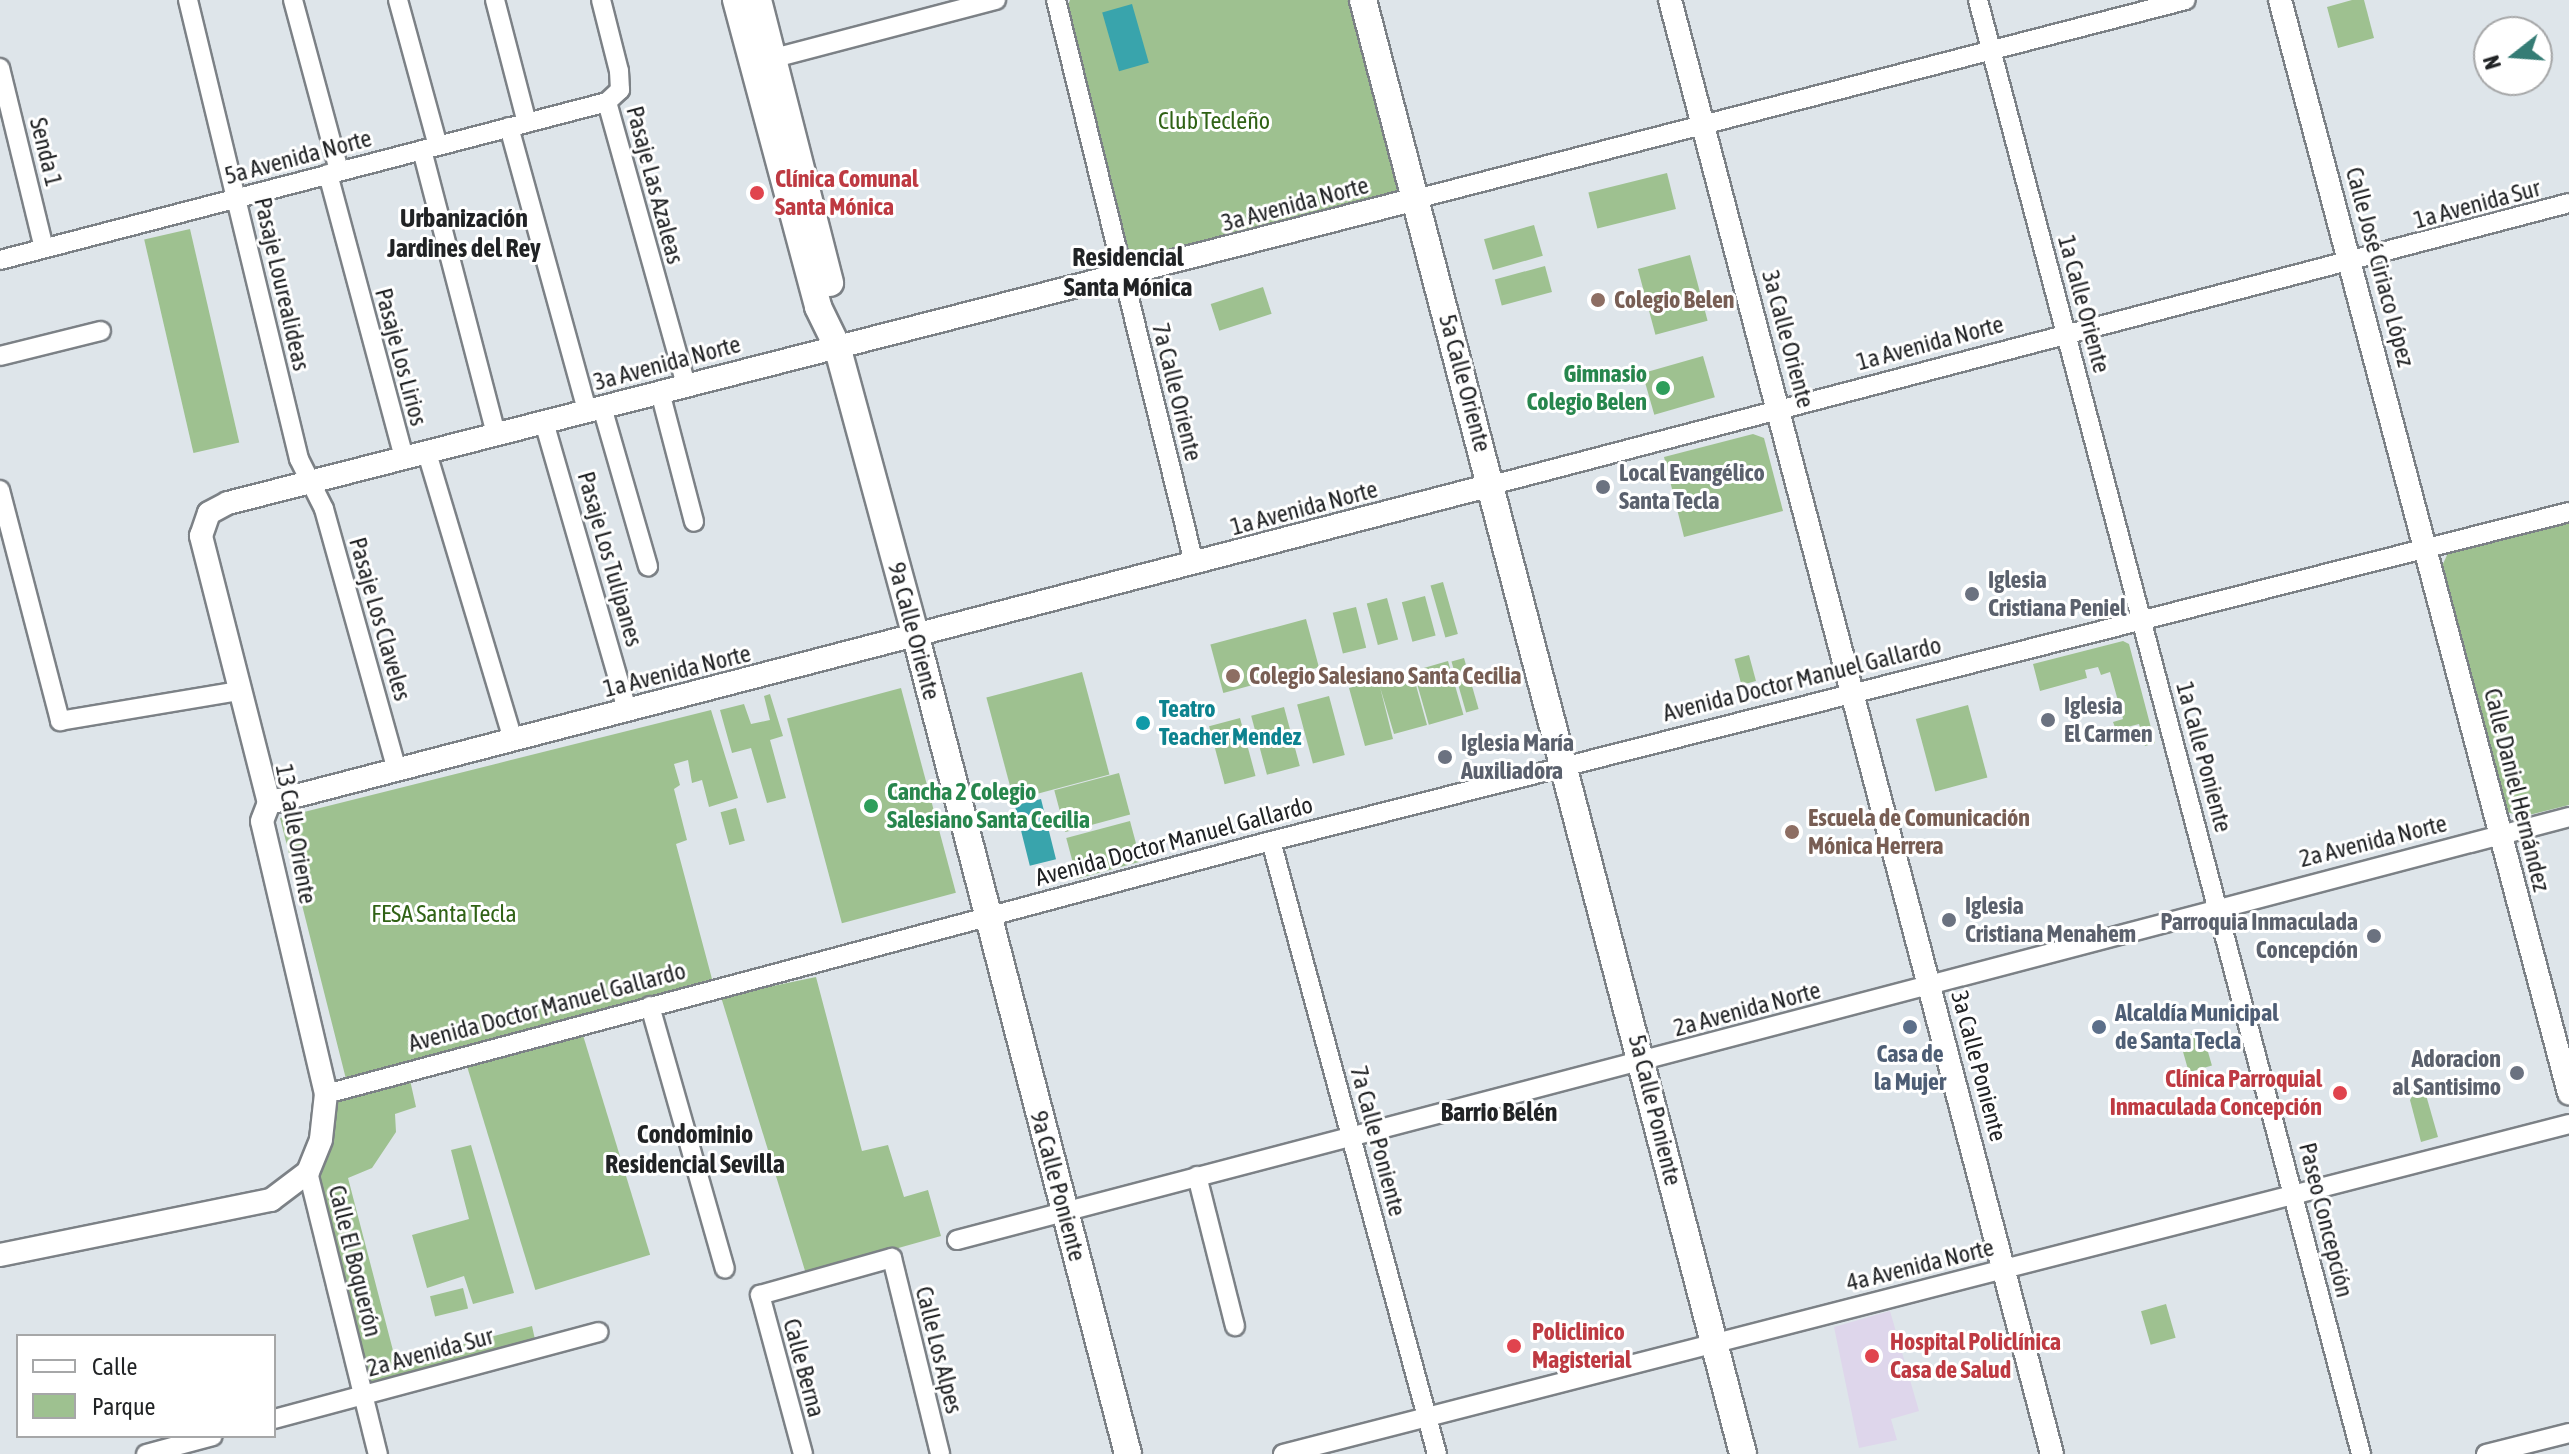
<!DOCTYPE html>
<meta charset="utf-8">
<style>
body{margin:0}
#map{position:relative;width:2569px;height:1454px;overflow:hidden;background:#dee5ea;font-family:"Asap Condensed",sans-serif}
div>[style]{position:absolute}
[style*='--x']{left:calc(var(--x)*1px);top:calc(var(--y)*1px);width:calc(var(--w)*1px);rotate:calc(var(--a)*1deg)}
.medical>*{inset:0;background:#ded6eb}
.green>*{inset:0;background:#9ec190;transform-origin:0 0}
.water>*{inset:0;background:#39a4ac;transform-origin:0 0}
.roads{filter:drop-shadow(2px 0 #7c8186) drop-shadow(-2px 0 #7c8186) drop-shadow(0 2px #7c8186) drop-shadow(0 -2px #7c8186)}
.minor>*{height:18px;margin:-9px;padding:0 9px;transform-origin:9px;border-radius:9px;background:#fff}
.tertiary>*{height:22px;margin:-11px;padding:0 11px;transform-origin:11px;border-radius:11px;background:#fff}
.secondary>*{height:26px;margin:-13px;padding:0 13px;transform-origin:13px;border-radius:13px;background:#fff}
.dots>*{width:22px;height:22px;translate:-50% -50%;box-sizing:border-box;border:4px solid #fff;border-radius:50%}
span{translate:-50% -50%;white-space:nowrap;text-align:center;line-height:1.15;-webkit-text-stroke:6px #fff;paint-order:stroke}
.park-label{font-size:24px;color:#306215}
.street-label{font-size:24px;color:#212325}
.health-label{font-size:24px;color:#be3a42;font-weight:700}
.left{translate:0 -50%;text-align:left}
.right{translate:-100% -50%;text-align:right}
.education-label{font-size:24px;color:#785e54;font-weight:700}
.leisure-label{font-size:24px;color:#27864d;font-weight:700}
.worship-label{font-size:24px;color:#5b616d;font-weight:700}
.culture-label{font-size:24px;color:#0d838f;font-weight:700}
.service-label{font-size:24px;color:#4e5e75;font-weight:700}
.neighbourhood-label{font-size:26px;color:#212325;font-weight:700}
.legend{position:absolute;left:16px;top:1334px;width:260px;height:104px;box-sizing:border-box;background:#fff;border:2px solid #a6a7a8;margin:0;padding:10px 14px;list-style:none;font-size:24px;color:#212325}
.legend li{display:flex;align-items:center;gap:16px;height:40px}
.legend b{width:40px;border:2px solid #a6a7a8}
.north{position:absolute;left:2473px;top:16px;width:80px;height:80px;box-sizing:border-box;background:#fff;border:2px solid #a6a7a8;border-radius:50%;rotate:253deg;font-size:22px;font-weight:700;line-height:32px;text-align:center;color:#212325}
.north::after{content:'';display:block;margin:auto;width:28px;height:36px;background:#357c75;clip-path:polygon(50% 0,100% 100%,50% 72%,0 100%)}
</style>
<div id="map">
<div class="medical">
<div style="clip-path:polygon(1890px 1311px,1919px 1411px,1891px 1419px,1897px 1440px,1859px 1448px,1834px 1327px)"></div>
</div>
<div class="green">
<div style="clip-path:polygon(1070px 0,1359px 0,1409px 181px,1392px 199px,1148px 260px,1124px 254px,1064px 14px)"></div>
<div style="clip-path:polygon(2352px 0,2364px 0,2374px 38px,2338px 48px,2327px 7px)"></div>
<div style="left:1667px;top:173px;width:37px;height:81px;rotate:76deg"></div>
<div style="left:1534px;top:225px;width:32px;height:52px;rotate:74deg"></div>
<div style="left:190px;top:229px;width:219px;height:47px;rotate:77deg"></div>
<div style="left:1690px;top:255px;width:68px;height:54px;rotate:75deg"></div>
<div style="left:1545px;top:266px;width:27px;height:52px;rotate:75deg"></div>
<div style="left:1263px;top:287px;width:28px;height:55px;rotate:72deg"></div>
<div style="left:1703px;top:356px;width:43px;height:63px;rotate:74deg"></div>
<div style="clip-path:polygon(1753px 434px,1764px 438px,1783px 511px,1684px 537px,1664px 457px)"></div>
<div style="clip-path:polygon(2569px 521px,2569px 805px,2521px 817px,2508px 812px,2442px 566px,2448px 553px)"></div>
<div style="left:1443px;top:582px;width:54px;height:13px;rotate:74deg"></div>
<div style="left:1425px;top:596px;width:41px;height:24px;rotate:75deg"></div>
<div style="left:1387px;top:598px;width:43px;height:21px;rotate:75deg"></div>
<div style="left:1356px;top:607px;width:42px;height:24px;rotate:76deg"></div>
<div style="left:1306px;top:619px;width:50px;height:99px;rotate:75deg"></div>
<div style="clip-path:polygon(2123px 641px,2129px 644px,2155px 743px,2145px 746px,2139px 724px,2116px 730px,2113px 722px,2123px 719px,2110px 672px,2101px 675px,2098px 667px,2085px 670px,2087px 678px,2040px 691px,2033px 664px)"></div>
<div style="left:1749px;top:655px;width:27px;height:15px;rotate:75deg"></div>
<div style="left:1464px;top:658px;width:53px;height:13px;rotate:74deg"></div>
<div style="left:1448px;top:661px;width:56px;height:36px;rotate:74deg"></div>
<div style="clip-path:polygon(1412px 671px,1427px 725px,1394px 734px,1380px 687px,1393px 739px,1365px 746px,1349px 688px)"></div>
<div style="left:1082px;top:672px;width:106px;height:99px;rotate:75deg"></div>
<div style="left:901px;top:688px;width:212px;height:118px;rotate:75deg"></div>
<div style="clip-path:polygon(770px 694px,783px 736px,770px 740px,786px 798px,767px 803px,751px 748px,732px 753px,720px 710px,744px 704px,751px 724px,770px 720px,764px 696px)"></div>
<div style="left:1329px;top:696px;width:61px;height:33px;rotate:75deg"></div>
<div style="left:1968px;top:705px;width:75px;height:54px;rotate:75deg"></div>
<div style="left:1284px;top:707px;width:61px;height:34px;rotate:75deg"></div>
<div style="clip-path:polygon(711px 710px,738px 798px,709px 807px,702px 780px,692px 783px,688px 760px,674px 764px,680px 785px,674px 789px,687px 840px,676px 844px,712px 979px,346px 1079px,280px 818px)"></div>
<div style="left:1240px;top:718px;width:60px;height:32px;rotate:75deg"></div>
<div style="left:1119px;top:773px;width:43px;height:67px;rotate:75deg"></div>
<div style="left:736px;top:808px;width:34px;height:16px;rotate:75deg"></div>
<div style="left:1130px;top:821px;width:42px;height:66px;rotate:75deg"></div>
<div style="clip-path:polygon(816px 977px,862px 1151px,888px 1145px,904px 1197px,928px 1190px,941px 1236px,806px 1274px,721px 997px)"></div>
<div style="left:2202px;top:1031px;width:36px;height:24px;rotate:74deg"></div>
<div style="left:582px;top:1032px;width:233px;height:120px;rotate:73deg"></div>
<div style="clip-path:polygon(410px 1080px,416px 1107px,395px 1114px,396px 1132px,372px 1168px,348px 1178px,396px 1362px,532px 1326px,536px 1344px,368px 1388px,316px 1175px,333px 1140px,337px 1098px)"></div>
<div style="clip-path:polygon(2414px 1093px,2426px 1095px,2438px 1137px,2421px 1142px,2410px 1100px)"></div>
<div style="clip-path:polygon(471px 1145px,514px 1293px,473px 1304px,464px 1276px,427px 1288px,412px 1235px,469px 1219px,451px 1150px)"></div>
<div style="left:463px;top:1288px;width:21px;height:34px;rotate:76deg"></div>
<div style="left:2166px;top:1304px;width:35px;height:26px;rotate:74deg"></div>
</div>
<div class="water">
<div style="left:1132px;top:4px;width:61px;height:31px;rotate:74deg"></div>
<div style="left:1041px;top:799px;width:62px;height:27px;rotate:76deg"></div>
</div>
<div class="roads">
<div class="minor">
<div style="--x:188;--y:0;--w:472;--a:76.4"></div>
<div style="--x:299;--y:459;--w:56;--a:63.4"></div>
<div style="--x:324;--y:509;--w:271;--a:74.4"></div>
<div style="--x:293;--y:0;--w:177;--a:74.9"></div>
<div style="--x:398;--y:0;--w:151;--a:74.7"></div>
<div style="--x:495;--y:0;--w:127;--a:75.4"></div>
<div style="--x:1056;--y:0;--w:580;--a:76.23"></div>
<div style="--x:1978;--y:0;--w:1504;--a:75.24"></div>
<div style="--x:763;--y:61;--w:241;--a:-14.7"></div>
<div style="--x:0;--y:68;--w:185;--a:76.3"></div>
<div style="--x:607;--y:102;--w:294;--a:74.4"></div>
<div style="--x:509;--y:127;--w:295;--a:74.6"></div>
<div style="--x:422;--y:150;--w:294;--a:75.4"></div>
<div style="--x:328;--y:174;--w:294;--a:75"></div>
<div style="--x:1416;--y:199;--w:795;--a:-14.49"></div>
<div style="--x:0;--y:260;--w:627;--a:-14.59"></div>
<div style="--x:607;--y:102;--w:18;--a:-43"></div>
<div style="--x:620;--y:90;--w:19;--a:-93"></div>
<div style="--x:619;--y:71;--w:73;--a:-104.2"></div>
<div style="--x:0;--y:356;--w:104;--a:-13.9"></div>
<div style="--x:660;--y:392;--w:134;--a:75.3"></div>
<div style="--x:602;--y:407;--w:166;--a:73.9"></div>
<div style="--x:544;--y:422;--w:300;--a:73.9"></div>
<div style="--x:427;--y:453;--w:300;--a:73.3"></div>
<div style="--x:1492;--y:485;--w:1113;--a:-14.67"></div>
<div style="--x:0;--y:490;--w:239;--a:75.4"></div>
<div style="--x:60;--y:721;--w:182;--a:-9.5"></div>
<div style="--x:1271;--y:841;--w:635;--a:74.85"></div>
<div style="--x:650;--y:1006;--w:273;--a:74.1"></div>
<div style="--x:326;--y:1094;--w:978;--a:-14.99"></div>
<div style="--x:1271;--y:841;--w:1339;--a:-14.22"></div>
<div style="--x:308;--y:1172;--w:291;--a:76.1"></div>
<div style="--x:1197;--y:1176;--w:155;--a:75.8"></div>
<div style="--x:957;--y:1240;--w:1667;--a:-14.7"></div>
<div style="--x:274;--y:1419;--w:336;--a:-15"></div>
<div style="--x:146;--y:1454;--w:69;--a:-15"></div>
<div style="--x:803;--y:1454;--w:165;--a:-105.1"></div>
<div style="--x:760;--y:1295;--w:137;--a:-15.7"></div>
<div style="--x:892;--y:1258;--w:202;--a:76.2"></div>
<div style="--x:1283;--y:1454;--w:1328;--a:-14.39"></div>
<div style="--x:2486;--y:1454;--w:86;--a:-14.2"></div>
</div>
<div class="tertiary">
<div style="--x:1670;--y:0;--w:1503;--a:75.28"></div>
<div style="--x:2280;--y:0;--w:1131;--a:75.19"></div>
<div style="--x:269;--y:803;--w:1264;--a:-14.58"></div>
<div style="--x:0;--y:1255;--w:277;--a:-11.5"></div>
<div style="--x:271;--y:1200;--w:46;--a:-37.1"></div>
<div style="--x:308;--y:1172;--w:35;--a:-68"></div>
<div style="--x:321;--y:1139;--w:45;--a:-83.7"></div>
<div style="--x:326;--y:1094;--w:280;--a:-103.2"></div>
<div style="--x:262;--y:821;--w:19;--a:-69"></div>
<div style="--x:269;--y:803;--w:276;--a:-104.3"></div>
<div style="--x:201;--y:536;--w:24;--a:-71"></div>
<div style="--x:209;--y:513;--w:21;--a:-28"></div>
<div style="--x:228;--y:503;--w:1226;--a:-14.35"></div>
</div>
<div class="secondary">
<div style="--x:736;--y:0;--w:318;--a:75"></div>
<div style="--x:818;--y:307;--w:43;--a:64"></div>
<div style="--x:837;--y:346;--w:302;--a:74.8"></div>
<div style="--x:916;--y:637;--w:844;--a:75.45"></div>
<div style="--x:758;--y:0;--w:292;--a:75.7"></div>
<div style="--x:1363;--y:0;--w:1503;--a:75.35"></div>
</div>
</div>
<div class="dots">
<div style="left:757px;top:193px;background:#e0444e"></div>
<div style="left:1598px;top:300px;background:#8d6e63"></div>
<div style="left:1663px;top:388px;background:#2e9e5b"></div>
<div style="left:1603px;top:487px;background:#6b7280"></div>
<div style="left:1972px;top:594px;background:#6b7280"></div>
<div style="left:1233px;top:676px;background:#8d6e63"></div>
<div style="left:2048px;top:720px;background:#6b7280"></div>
<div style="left:1143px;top:723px;background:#0f9aa8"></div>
<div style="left:1445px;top:757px;background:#6b7280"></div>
<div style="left:871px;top:806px;background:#2e9e5b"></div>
<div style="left:1792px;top:832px;background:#8d6e63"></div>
<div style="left:1949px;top:920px;background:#6b7280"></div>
<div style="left:2374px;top:936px;background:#6b7280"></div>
<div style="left:1910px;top:1027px;background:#5c6f8a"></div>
<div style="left:2099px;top:1027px;background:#5c6f8a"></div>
<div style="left:2517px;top:1073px;background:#6b7280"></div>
<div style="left:2340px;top:1093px;background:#e0444e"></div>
<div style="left:1514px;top:1346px;background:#e0444e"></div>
<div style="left:1872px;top:1356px;background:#e0444e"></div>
</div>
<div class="park-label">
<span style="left:1214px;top:121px">Club Tecleño</span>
<span style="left:444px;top:914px">FESA Santa Tecla</span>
</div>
<div class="street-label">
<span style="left:46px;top:152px;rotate:76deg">Senda 1</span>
<span style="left:298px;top:157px;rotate:-15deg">5a Avenida Norte</span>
<span style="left:655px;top:185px;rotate:75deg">Pasaje Las Azaleas</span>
<span style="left:1295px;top:204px;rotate:-15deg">3a Avenida Norte</span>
<span style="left:2477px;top:204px;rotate:-15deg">1a Avenida Sur</span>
<span style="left:2380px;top:267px;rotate:75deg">Calle José Ciriaco López</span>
<span style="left:282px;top:284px;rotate:77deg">Pasaje Lourealideas</span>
<span style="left:2084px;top:304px;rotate:75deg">1a Calle Oriente</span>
<span style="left:1788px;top:339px;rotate:75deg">3a Calle Oriente</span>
<span style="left:1930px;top:343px;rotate:-15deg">1a Avenida Norte</span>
<span style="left:401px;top:357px;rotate:75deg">Pasaje Los Lirios</span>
<span style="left:667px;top:363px;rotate:-15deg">3a Avenida Norte</span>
<span style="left:1465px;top:383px;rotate:75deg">5a Calle Oriente</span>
<span style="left:1177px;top:392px;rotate:76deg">7a Calle Oriente</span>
<span style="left:1304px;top:508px;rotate:-15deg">1a Avenida Norte</span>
<span style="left:610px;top:559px;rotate:74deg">Pasaje Los Tulipanes</span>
<span style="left:380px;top:619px;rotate:74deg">Pasaje Los Claveles</span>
<span style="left:914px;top:631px;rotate:75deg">9a Calle Oriente</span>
<span style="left:677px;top:671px;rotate:-14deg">1a Avenida Norte</span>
<span style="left:1802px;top:679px;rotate:-14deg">Avenida Doctor Manuel Gallardo</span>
<span style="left:2204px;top:757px;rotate:75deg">1a Calle Poniente</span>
<span style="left:2517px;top:790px;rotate:76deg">Calle Daniel Hernández</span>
<span style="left:296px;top:834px;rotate:80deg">13 Calle Oriente</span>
<span style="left:1174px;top:841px;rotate:-15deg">Avenida Doctor Manuel Gallardo</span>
<span style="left:2373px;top:841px;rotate:-14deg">2a Avenida Norte</span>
<span style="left:547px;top:1007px;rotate:-15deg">Avenida Doctor Manuel Gallardo</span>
<span style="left:1747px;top:1009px;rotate:-15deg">2a Avenida Norte</span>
<span style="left:1979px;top:1066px;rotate:75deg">3a Calle Poniente</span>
<span style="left:1655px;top:1110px;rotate:76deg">5a Calle Poniente</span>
<span style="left:1378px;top:1141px;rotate:75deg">7a Calle Poniente</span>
<span style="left:1058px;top:1186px;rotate:75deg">9a Calle Poniente</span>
<span style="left:2326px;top:1220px;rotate:76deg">Paseo Concepción</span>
<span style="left:355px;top:1261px;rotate:76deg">Calle El Boquerón</span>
<span style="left:1920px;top:1265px;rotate:-14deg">4a Avenida Norte</span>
<span style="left:939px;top:1350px;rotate:76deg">Calle Los Alpes</span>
<span style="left:430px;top:1352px;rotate:-15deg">2a Avenida Sur</span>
<span style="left:804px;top:1368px;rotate:75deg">Calle Berna</span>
</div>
<div class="health-label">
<span class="left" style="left:775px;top:193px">Clínica Comunal<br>Santa Mónica</span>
<span class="right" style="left:2322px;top:1093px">Clínica Parroquial<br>Inmaculada Concepción</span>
<span class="left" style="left:1532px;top:1346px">Policlinico<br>Magisterial</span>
<span class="left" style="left:1890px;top:1356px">Hospital Policlínica<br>Casa de Salud</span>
</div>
<div class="education-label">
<span class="left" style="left:1614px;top:300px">Colegio Belen</span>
<span class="left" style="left:1249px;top:676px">Colegio Salesiano Santa Cecilia</span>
<span class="left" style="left:1808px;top:832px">Escuela de Comunicación<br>Mónica Herrera</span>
</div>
<div class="leisure-label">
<span class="right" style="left:1647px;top:388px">Gimnasio<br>Colegio Belen</span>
<span class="left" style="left:887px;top:806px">Cancha 2 Colegio<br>Salesiano Santa Cecilia</span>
</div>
<div class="worship-label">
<span class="left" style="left:1619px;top:487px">Local Evangélico<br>Santa Tecla</span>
<span class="left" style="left:1988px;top:594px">Iglesia<br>Cristiana Peniel</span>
<span class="left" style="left:2064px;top:720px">Iglesia<br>El Carmen</span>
<span class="left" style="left:1461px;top:757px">Iglesia María<br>Auxiliadora</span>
<span class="left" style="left:1965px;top:920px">Iglesia<br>Cristiana Menahem</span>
<span class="right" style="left:2358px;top:936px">Parroquia Inmaculada<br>Concepción</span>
<span class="right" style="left:2501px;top:1073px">Adoracion<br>al Santisimo</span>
</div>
<div class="culture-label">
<span class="left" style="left:1159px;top:723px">Teatro<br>Teacher Mendez</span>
</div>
<div class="service-label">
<span class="left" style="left:2115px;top:1027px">Alcaldía Municipal<br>de Santa Tecla</span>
<span style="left:1910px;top:1068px">Casa de<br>la Mujer</span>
</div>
<div class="neighbourhood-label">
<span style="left:464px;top:234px">Urbanización<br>Jardines del Rey</span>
<span style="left:1128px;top:273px">Residencial<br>Santa Mónica</span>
<span style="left:1499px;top:1113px">Barrio Belén</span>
<span style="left:695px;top:1150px">Condominio<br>Residencial Sevilla</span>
</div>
<ul class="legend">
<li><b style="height:10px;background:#fff"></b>Calle</li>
<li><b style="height:22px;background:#9ec190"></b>Parque</li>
</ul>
<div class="north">N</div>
</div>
